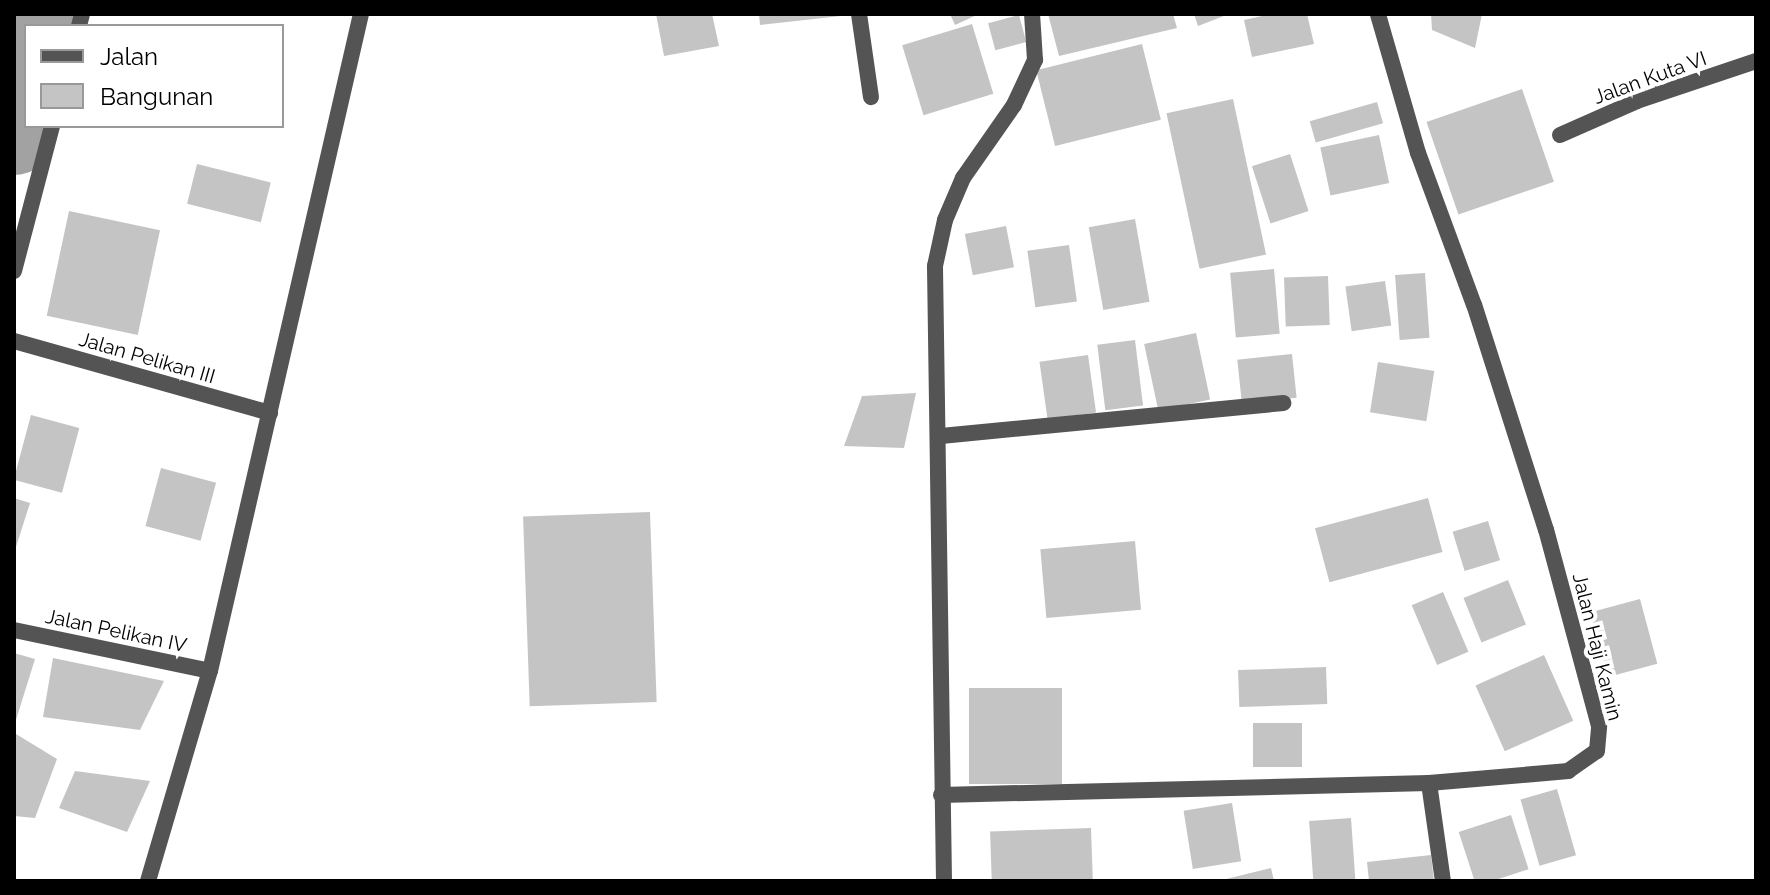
<!DOCTYPE html>
<style>
body{margin:0}
#map{position:relative;width:1770px;height:895px;overflow:hidden;background:#fff;font-family:Raleway,sans-serif}
div>[style]{position:absolute}
[style*='--x']{left:calc(var(--x)*1px);top:calc(var(--y)*1px);width:calc(var(--w)*1px);rotate:calc(var(--a)*1deg)}
.river>*{height:84px;margin:-42px;padding:0 42px;transform-origin:42px;border-radius:42px;background:#a2a2a2}
.building>*{inset:0;background:#c4c4c4;transform-origin:0 0}
.street>*{height:16px;margin:-8px;padding:0 8px;transform-origin:8px;border-radius:8px;background:#545454}
span{translate:-50% -50%;white-space:nowrap;text-align:center;line-height:1.15;-webkit-text-stroke:8px #fff;paint-order:stroke}
.street-label{font-size:20px;color:#000}
.frame{position:absolute;inset:0;border:16px solid #000;pointer-events:none}
.legend{position:absolute;left:24px;top:24px;width:260px;height:104px;box-sizing:border-box;background:#fff;border:2px solid #999;margin:0;padding:10px 14px;list-style:none;font-size:24px;color:#000}
.legend li{display:flex;align-items:center;gap:16px;height:40px}
.legend b{width:40px;border:2px solid #999}
</style>
<div id="map">
<div class="river">
<div style="--x:37;--y:26;--w:12;--a:-81"></div>
<div style="--x:14;--y:133;--w:58;--a:-78.1"></div>
</div>
<div class="building">
<div style="clip-path:polygon(656px 14px,712px 14px,719px 46px,664px 56px)"></div>
<div style="clip-path:polygon(759px 14px,841px 14px,841px 16px,760px 25px)"></div>
<div style="clip-path:polygon(950px 14px,979px 14px,955px 25px)"></div>
<div style="clip-path:polygon(1048px 14px,1173px 14px,1177px 28px,1059px 56px)"></div>
<div style="clip-path:polygon(1194px 14px,1229px 14px,1198px 26px)"></div>
<div style="clip-path:polygon(1271px 14px,1307px 14px,1314px 44px,1252px 57px,1244px 20px)"></div>
<div style="clip-path:polygon(1431px 14px,1482px 14px,1475px 48px,1432px 30px)"></div>
<div style="left:1019px;top:15px;width:28px;height:32px;rotate:75deg"></div>
<div style="left:972px;top:24px;width:73px;height:73px;rotate:73deg"></div>
<div style="left:1142px;top:44px;width:78px;height:109px;rotate:76deg"></div>
<div style="left:1522px;top:89px;width:98px;height:101px;rotate:71deg"></div>
<div style="left:1233px;top:99px;width:159px;height:68px;rotate:78deg"></div>
<div style="left:1377px;top:102px;width:22px;height:70px;rotate:74deg"></div>
<div style="left:1379px;top:135px;width:49px;height:60px;rotate:78deg"></div>
<div style="left:1290px;top:154px;width:60px;height:40px;rotate:72deg"></div>
<div style="left:197px;top:164px;width:76px;height:41px;rotate:14deg"></div>
<div style="left:69px;top:211px;width:93px;height:107px;rotate:12deg"></div>
<div style="left:1135px;top:219px;width:84px;height:47px;rotate:80deg"></div>
<div style="left:1006px;top:226px;width:42px;height:42px;rotate:79deg"></div>
<div style="left:1069px;top:245px;width:57px;height:42px;rotate:82deg"></div>
<div style="left:1274px;top:269px;width:65px;height:44px;rotate:85deg"></div>
<div style="left:1425px;top:273px;width:65px;height:30px;rotate:86deg"></div>
<div style="left:1328px;top:276px;width:49px;height:44px;rotate:88deg"></div>
<div style="left:1385px;top:281px;width:45px;height:40px;rotate:82deg"></div>
<div style="left:1196px;top:333px;width:68px;height:53px;rotate:78deg"></div>
<div style="left:1135px;top:340px;width:66px;height:38px;rotate:83deg"></div>
<div style="left:1292px;top:354px;width:44px;height:55px;rotate:84deg"></div>
<div style="left:1088px;top:355px;width:58px;height:49px;rotate:82deg"></div>
<div style="left:1378px;top:362px;width:57px;height:51px;rotate:9deg"></div>
<div style="clip-path:polygon(916px 393px,904px 448px,844px 446px,862px 396px)"></div>
<div style="left:31px;top:415px;width:50px;height:67px;rotate:15deg"></div>
<div style="left:161px;top:468px;width:57px;height:60px;rotate:15deg"></div>
<div style="clip-path:polygon(14px 498px,30px 503px,15px 550px,14px 550px)"></div>
<div style="left:1428px;top:498px;width:56px;height:117px;rotate:75deg"></div>
<div style="left:650px;top:512px;width:190px;height:127px;rotate:88deg"></div>
<div style="left:1488px;top:521px;width:41px;height:37px;rotate:73deg"></div>
<div style="left:1135px;top:541px;width:69px;height:95px;rotate:85deg"></div>
<div style="left:1508px;top:580px;width:48px;height:48px;rotate:68deg"></div>
<div style="left:1443px;top:592px;width:65px;height:34px;rotate:67deg"></div>
<div style="left:1640px;top:599px;width:67px;height:52px;rotate:75deg"></div>
<div style="clip-path:polygon(14px 653px,35px 659px,15px 723px,14px 723px)"></div>
<div style="left:1544px;top:655px;width:72px;height:75px;rotate:66deg"></div>
<div style="clip-path:polygon(53px 658px,164px 681px,140px 730px,43px 717px)"></div>
<div style="left:1326px;top:667px;width:37px;height:88px;rotate:88deg"></div>
<div style="left:969px;top:688px;width:93px;height:96px"></div>
<div style="left:1302px;top:723px;width:44px;height:49px;rotate:90deg"></div>
<div style="clip-path:polygon(16px 734px,57px 759px,35px 818px,14px 816px)"></div>
<div style="clip-path:polygon(75px 771px,150px 781px,127px 832px,59px 808px)"></div>
<div style="left:1557px;top:789px;width:69px;height:38px;rotate:74deg"></div>
<div style="left:1232px;top:803px;width:59px;height:49px;rotate:81deg"></div>
<div style="left:1511px;top:815px;width:57px;height:55px;rotate:72deg"></div>
<div style="left:1351px;top:818px;width:63px;height:42px;rotate:86deg"></div>
<div style="left:1091px;top:828px;width:53px;height:101px;rotate:88deg"></div>
<div style="clip-path:polygon(1431px 855px,1434px 881px,1369px 881px,1367px 862px)"></div>
<div style="clip-path:polygon(1271px 868px,1274px 881px,1223px 881px,1222px 880px)"></div>
</div>
<div class="street">
<div style="--x:859;--y:14;--w:84;--a:81.8"></div>
<div style="--x:79;--y:26;--w:12;--a:-76"></div>
<div style="--x:1560;--y:135;--w:84;--a:-23.8"></div>
<div style="--x:1637;--y:101;--w:126;--a:-18.6"></div>
<div style="--x:14;--y:271;--w:150;--a:-75.3"></div>
<div style="--x:14;--y:341;--w:266;--a:15.7"></div>
<div style="--x:941;--y:436;--w:344;--a:-5.5"></div>
<div style="--x:14;--y:630;--w:200;--a:11.8"></div>
<div style="--x:1429;--y:783;--w:99;--a:81.9"></div>
<div style="--x:941;--y:795;--w:488;--a:-1.4"></div>
<div style="--x:1429;--y:783;--w:140;--a:-4.9"></div>
<div style="--x:1568;--y:771;--w:35;--a:-35"></div>
<div style="--x:1597;--y:751;--w:25;--a:-85"></div>
<div style="--x:1599;--y:726;--w:203;--a:-105.1"></div>
<div style="--x:1546;--y:530;--w:236;--a:-107.7"></div>
<div style="--x:1474;--y:305;--w:162;--a:-110.2"></div>
<div style="--x:1418;--y:153;--w:145;--a:-106.1"></div>
<div style="--x:148;--y:881;--w:219;--a:-73.6"></div>
<div style="--x:210;--y:671;--w:674;--a:-77.06"></div>
<div style="--x:944;--y:881;--w:615;--a:-90.84"></div>
<div style="--x:935;--y:266;--w:47;--a:-77.7"></div>
<div style="--x:945;--y:220;--w:46;--a:-66.8"></div>
<div style="--x:963;--y:178;--w:89;--a:-55.1"></div>
<div style="--x:1014;--y:105;--w:50;--a:-65"></div>
<div style="--x:1035;--y:60;--w:46;--a:-93.7"></div>
</div>
<div class="street-label">
<span style="left:1650px;top:78px;rotate:-20deg">Jalan Kuta VI</span>
<span style="left:147px;top:358px;rotate:16deg">Jalan Pelikan III</span>
<span style="left:116px;top:631px;rotate:12deg">Jalan Pelikan IV</span>
<span style="left:1597px;top:647px;rotate:76deg">Jalan Haji Kamin</span>
</div>
<div class="frame"></div>
<ul class="legend">
<li><b style="height:10px;background:#545454"></b>Jalan</li>
<li><b style="height:22px;background:#c4c4c4"></b>Bangunan</li>
</ul>
</div>
